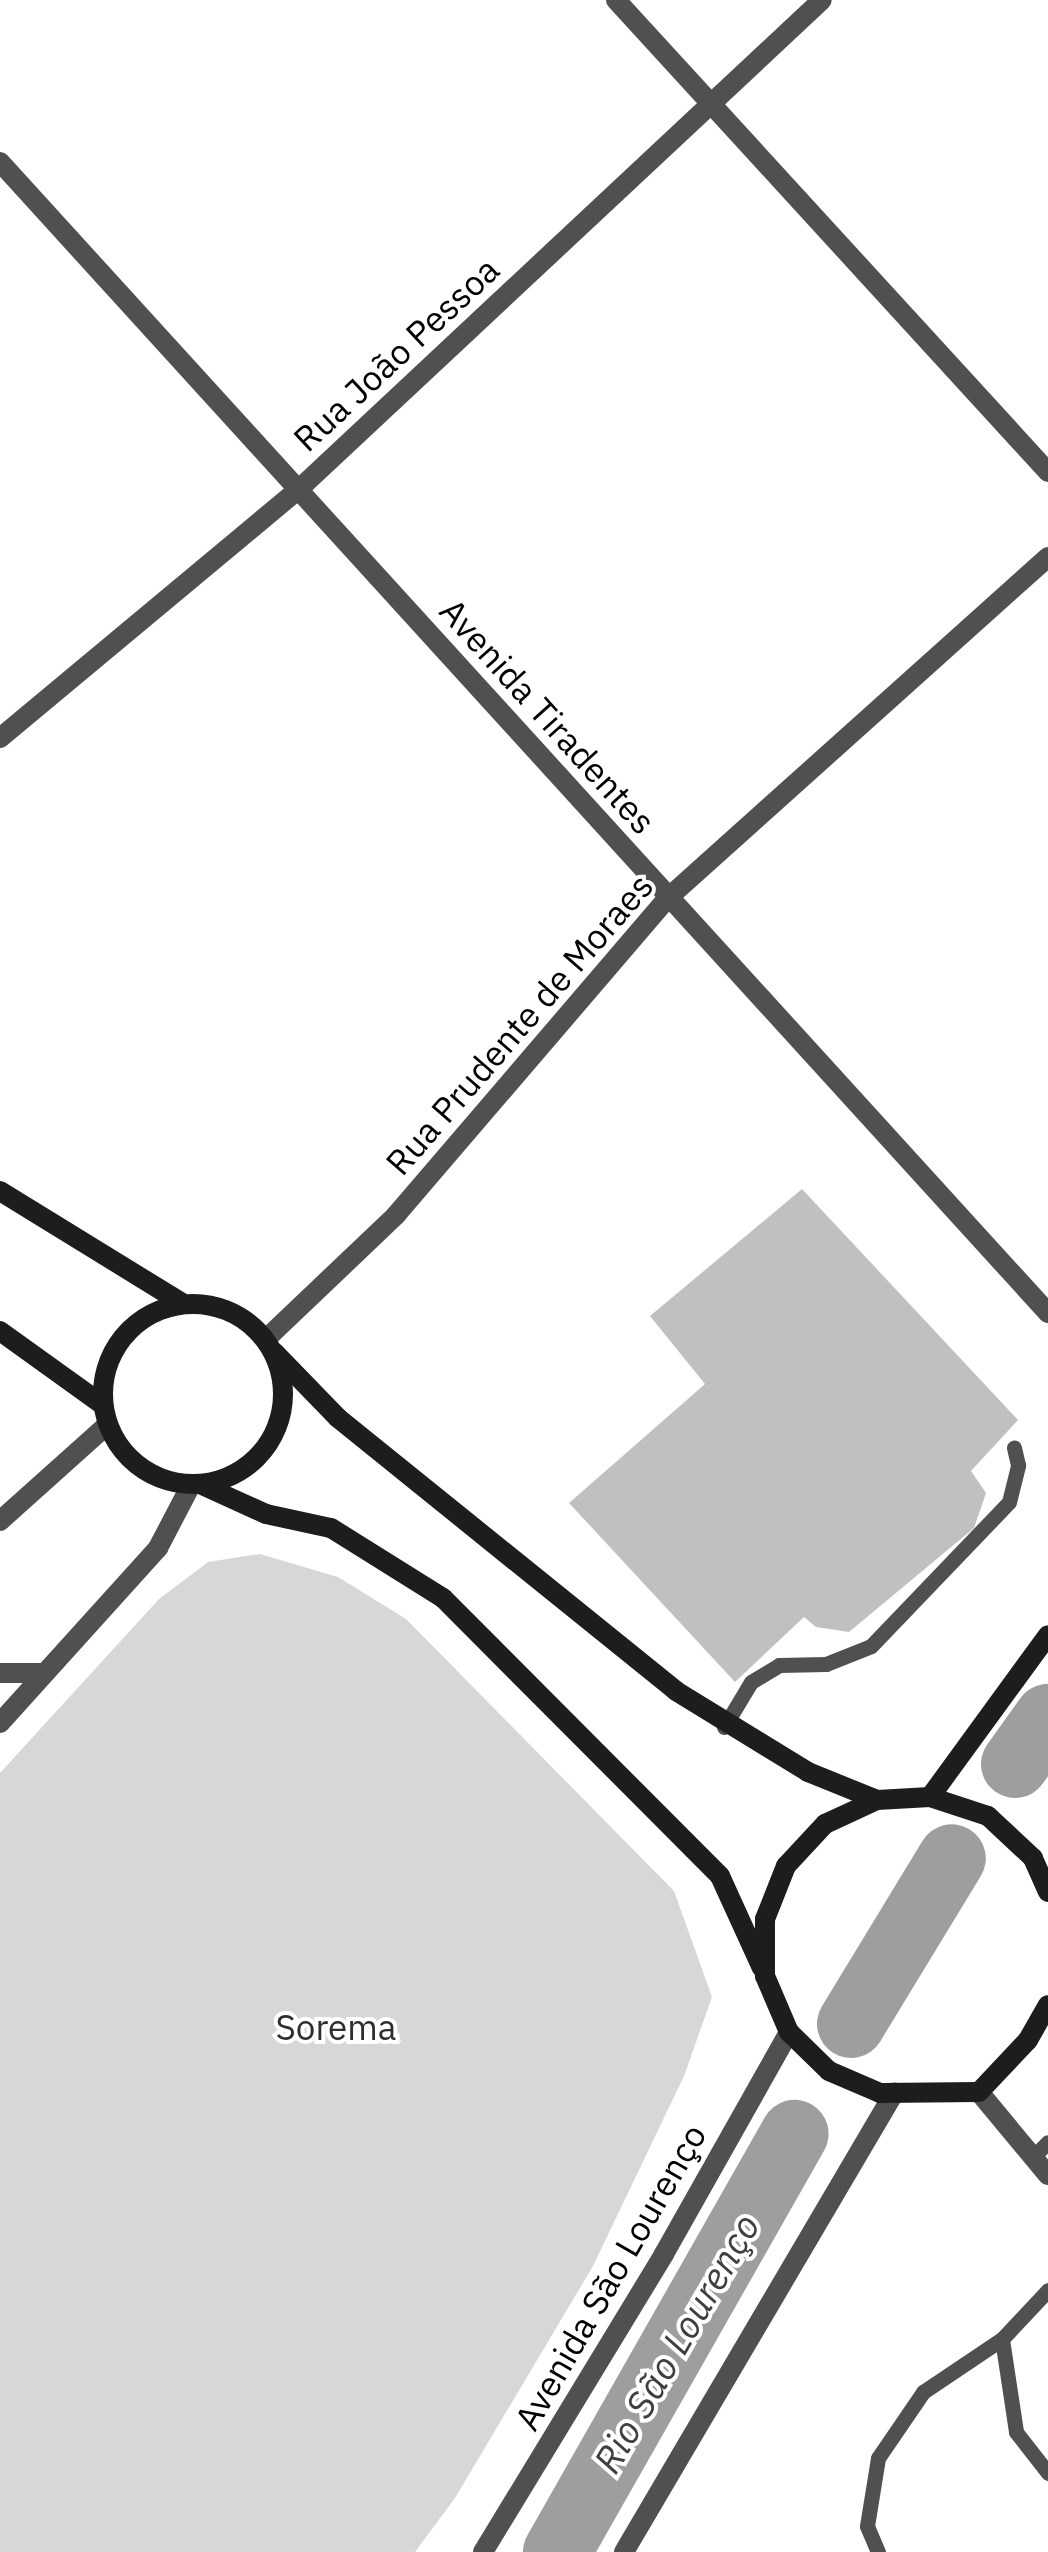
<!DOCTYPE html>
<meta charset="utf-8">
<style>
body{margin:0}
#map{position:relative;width:1048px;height:2552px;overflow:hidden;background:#fff;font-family:"IBM Plex Sans",sans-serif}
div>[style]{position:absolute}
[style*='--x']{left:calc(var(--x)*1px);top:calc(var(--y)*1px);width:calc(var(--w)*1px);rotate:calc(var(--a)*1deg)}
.green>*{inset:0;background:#d7d7d7}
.river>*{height:68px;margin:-34px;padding:0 34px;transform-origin:34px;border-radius:34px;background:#9e9e9e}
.building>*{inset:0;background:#c0c0c0}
.service>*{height:15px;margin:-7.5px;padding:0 7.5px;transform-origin:7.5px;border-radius:7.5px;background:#505050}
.minor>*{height:20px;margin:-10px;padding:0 10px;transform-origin:10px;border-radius:10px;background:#505050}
.secondary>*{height:20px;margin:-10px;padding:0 10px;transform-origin:10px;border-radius:10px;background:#1d1d1d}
.secondary>.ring{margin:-10px;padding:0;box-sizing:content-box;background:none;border:20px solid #1d1d1d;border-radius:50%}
span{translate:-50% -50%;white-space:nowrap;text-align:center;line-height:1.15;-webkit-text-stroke:8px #fff;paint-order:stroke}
.street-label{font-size:35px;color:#000}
.park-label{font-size:35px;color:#2e2e2e}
.water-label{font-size:38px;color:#3f3f3f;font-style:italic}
</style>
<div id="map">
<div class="green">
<div style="clip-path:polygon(260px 1554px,338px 1577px,406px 1619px,674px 1891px,712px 1997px,684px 2076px,593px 2266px,455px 2498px,415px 2552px,0 2552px,0 1773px,159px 1599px,208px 1562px)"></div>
</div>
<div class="river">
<div style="--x:1015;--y:1764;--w:57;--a:-54.3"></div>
<div style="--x:851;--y:2024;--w:194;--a:-58.7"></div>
<div style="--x:557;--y:2552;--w:481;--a:-60.4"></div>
</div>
<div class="building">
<div style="clip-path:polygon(802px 1189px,1018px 1420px,971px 1471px,986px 1493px,974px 1528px,849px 1632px,816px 1627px,804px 1617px,735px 1682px,569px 1503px,705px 1384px,650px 1316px)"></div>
</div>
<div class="service">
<div style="--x:724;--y:1727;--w:52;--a:-59"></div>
<div style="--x:751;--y:1682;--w:33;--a:-31"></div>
<div style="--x:779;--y:1665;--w:47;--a:-1.2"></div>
<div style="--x:826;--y:1664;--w:48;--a:-21.8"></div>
<div style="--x:871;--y:1646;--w:199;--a:-46.2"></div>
<div style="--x:1009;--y:1502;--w:38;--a:-76"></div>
<div style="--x:1018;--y:1465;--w:18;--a:-103"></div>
<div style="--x:1033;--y:2157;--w:21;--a:-45"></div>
<div style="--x:1048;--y:2290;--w:67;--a:133.2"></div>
<div style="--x:1002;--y:2339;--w:94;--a:81.4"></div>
<div style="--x:1016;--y:2432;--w:52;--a:52"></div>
<div style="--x:878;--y:2552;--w:28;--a:-113"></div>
<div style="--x:867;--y:2526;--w:69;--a:-80.8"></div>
<div style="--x:878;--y:2458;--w:80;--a:-55.7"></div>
<div style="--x:923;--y:2392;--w:95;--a:-33.9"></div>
</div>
<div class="minor">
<div style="--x:616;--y:0;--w:640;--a:47.53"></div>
<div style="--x:0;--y:162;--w:1557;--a:47.68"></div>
<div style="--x:0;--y:738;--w:388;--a:-39.8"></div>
<div style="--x:298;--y:490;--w:717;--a:-43.08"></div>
<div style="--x:266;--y:1339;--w:180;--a:-43.6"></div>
<div style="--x:396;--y:1215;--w:419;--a:-49.4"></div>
<div style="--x:669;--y:897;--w:509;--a:-41.9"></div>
<div style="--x:0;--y:1521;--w:144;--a:-41.9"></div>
<div style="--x:0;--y:1673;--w:44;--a:0"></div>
<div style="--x:0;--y:1723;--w:236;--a:-47.9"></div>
<div style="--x:158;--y:1548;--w:71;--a:-62.4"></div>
<div style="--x:979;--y:2092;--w:108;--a:50.3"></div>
<div style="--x:483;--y:2552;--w:349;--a:-58.7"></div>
<div style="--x:664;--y:2254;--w:255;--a:-60.6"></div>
<div style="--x:624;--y:2552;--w:533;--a:-59.53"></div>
</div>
<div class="secondary">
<div style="--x:0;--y:1191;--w:214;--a:31.6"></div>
<div class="ring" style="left:103px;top:1304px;width:160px;height:160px"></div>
<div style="--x:0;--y:1331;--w:127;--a:35.7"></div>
<div style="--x:274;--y:1352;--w:92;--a:45.9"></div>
<div style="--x:338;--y:1418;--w:434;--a:38.9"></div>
<div style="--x:676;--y:1691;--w:155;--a:31.5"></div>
<div style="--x:808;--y:1772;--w:74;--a:22.1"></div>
<div style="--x:202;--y:1485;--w:70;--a:24.4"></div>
<div style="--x:266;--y:1514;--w:66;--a:12.2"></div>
<div style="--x:331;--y:1528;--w:132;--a:32"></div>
<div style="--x:443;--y:1598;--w:392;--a:45.1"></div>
<div style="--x:720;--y:1876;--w:101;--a:65.5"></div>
<div style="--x:930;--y:1797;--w:200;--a:-53.9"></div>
<div style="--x:1048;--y:1892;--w:37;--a:-114"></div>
<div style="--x:1033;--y:1858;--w:62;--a:-137"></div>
<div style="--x:988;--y:1816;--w:61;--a:-161.9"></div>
<div style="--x:930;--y:1797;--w:53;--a:176.8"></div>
<div style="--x:877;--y:1800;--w:57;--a:155.2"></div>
<div style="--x:825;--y:1824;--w:57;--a:132.9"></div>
<div style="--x:786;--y:1866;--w:57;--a:111.6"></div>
<div style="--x:765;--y:1919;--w:57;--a:90"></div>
<div style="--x:765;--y:1976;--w:61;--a:66.8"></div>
<div style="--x:789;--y:2032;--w:56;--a:44.3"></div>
<div style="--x:829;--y:2071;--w:56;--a:23.3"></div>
<div style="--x:880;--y:2093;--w:99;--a:-0.6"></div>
<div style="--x:979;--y:2092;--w:71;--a:-46.7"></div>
<div style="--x:1028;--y:2040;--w:40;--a:-60.3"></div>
</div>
<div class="street-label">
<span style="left:396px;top:354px;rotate:-43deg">Rua João Pessoa</span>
<span style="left:548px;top:716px;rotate:48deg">Avenida Tiradentes</span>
<span style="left:519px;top:1024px;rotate:-49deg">Rua Prudente de Moraes</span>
<span style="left:610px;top:2277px;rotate:-60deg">Avenida São Lourenço</span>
</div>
<div class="park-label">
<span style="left:336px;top:2027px">Sorema</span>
</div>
<div class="water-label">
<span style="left:676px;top:2343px;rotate:-60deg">Rio São Lourenço</span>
</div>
</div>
